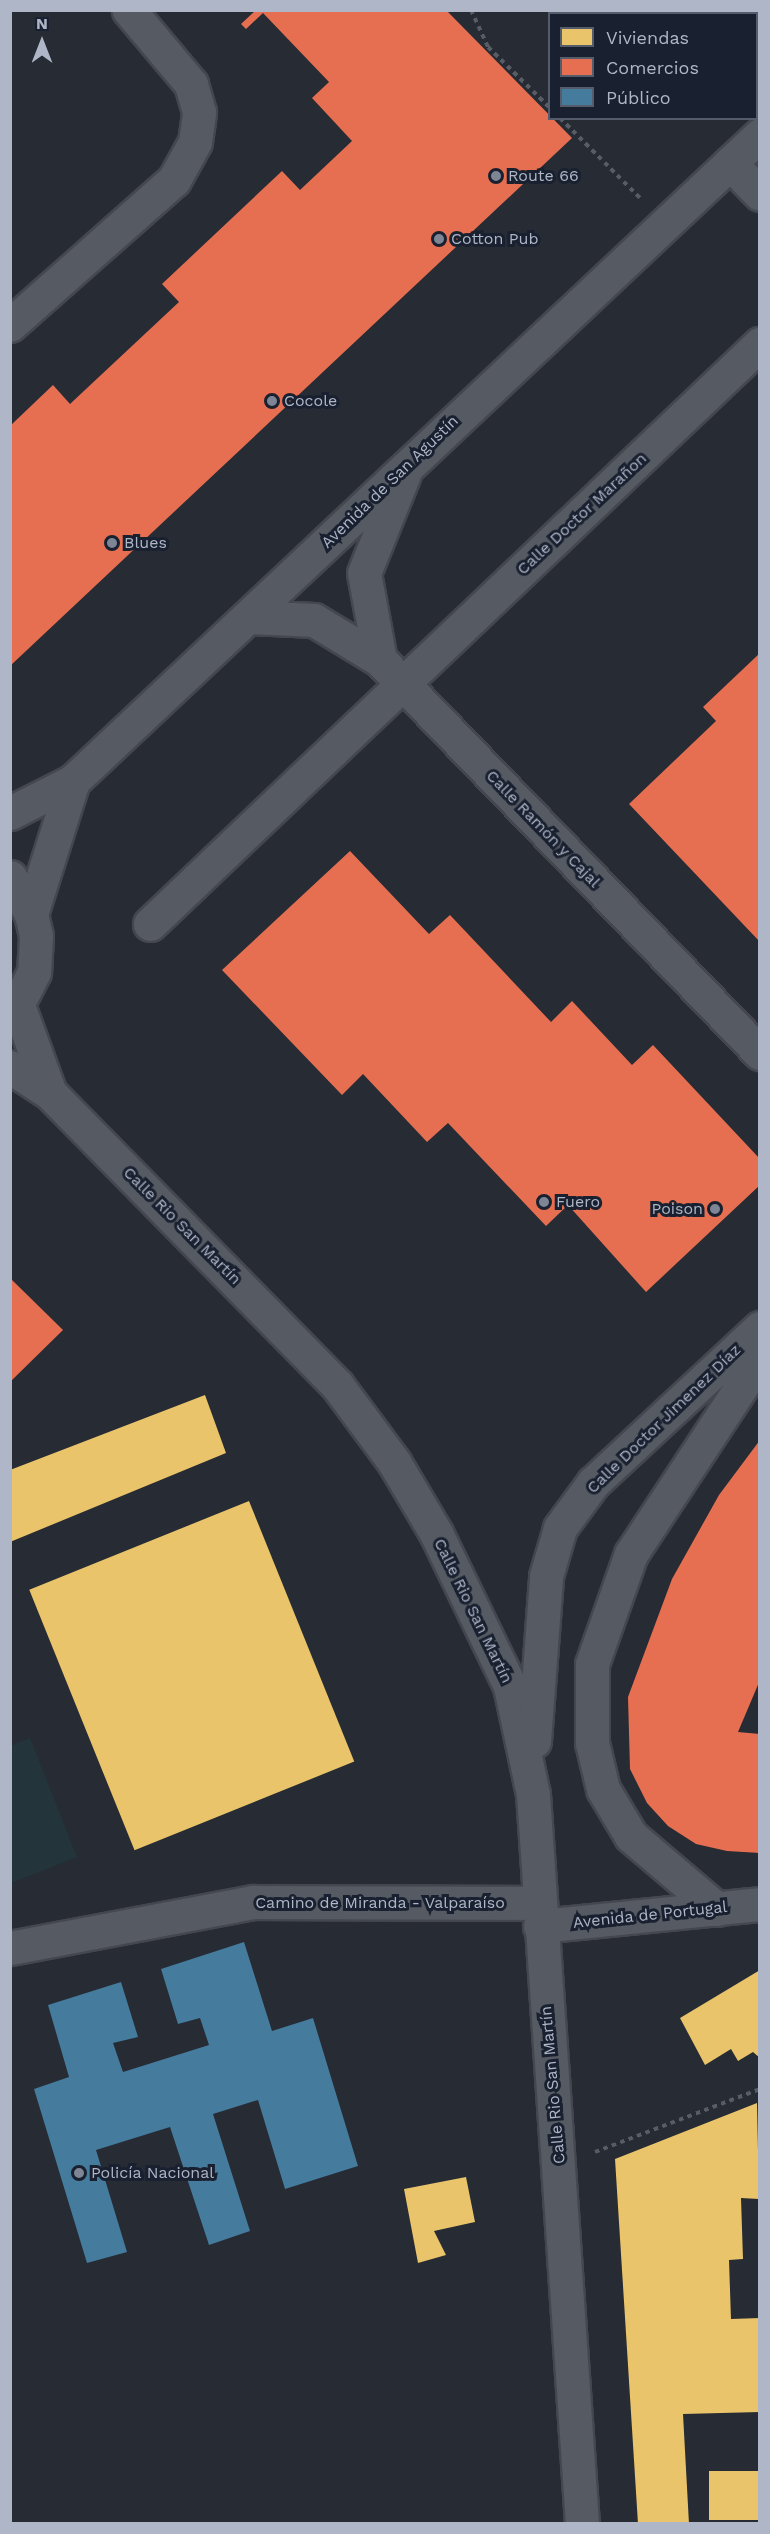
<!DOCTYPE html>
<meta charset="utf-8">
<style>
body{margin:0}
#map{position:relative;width:770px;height:2534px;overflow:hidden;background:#262b34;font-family:"Work Sans",sans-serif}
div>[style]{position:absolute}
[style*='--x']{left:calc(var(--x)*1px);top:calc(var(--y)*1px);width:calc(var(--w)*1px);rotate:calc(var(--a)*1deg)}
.green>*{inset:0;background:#23353a}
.homes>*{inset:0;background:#e9c46a;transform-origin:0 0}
.shops>*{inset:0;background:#e76f51}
.public>*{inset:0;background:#457b9d}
.path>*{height:4px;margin-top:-2px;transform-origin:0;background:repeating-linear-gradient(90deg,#585d65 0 4.5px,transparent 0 9px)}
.roads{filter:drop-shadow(2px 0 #44474f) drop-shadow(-2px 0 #44474f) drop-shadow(0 2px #44474f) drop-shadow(0 -2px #44474f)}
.street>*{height:33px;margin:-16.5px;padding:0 16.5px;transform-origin:16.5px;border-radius:16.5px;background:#565a62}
.dots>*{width:16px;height:16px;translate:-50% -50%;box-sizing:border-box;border:3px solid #19202f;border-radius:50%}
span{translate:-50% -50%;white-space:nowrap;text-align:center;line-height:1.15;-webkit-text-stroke:6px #19202f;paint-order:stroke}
.poi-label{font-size:16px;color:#aeb6c7}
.left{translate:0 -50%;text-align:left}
.right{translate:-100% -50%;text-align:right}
.street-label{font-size:16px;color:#aeb6c7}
.frame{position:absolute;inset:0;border:12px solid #aeb6c7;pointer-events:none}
.legend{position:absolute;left:548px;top:12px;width:210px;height:108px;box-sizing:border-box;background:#19202f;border:2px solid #555c6c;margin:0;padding:8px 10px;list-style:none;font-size:18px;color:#aeb6c7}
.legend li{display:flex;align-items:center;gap:12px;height:30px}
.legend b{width:30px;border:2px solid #555c6c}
.north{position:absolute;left:12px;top:12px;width:60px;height:60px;-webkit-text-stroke:4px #19202f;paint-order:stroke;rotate:0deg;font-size:16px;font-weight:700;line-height:24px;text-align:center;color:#aeb6c7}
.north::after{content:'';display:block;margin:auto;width:21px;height:27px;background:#aeb6c7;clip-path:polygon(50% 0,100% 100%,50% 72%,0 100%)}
</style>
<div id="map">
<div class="green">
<div style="clip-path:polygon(30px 1738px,77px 1857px,11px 1883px,11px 1746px)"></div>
</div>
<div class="homes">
<div style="clip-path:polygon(205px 1395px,226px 1453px,10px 1542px,10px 1470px)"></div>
<div style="left:249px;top:1501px;width:281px;height:237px;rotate:68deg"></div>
<div style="clip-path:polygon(760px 1970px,760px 2058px,753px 2052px,738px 2061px,731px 2049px,705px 2065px,680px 2018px)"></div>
<div style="clip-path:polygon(757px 2103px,759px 2199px,741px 2198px,743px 2259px,729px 2260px,731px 2319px,760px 2318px,760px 2412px,683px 2414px,689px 2524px,638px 2524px,615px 2159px)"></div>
<div style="clip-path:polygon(466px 2177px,475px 2222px,434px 2231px,446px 2255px,418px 2263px,404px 2189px)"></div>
<div style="left:760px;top:2471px;width:49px;height:51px;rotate:90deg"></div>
</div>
<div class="shops">
<div style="clip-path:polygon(256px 10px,446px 10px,572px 138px,10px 666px,10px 426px,53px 385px,70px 404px,179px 302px,162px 284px,282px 171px,300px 190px,352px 141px,312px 98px,329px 82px,263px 13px,246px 29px,241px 24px)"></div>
<div style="clip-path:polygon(760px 653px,760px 942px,629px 804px,716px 721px,703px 707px)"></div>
<div style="clip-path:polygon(350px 851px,429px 934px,450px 915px,551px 1022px,572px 1001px,632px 1065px,653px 1045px,760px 1159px,760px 1185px,646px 1292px,568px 1205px,546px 1226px,448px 1123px,427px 1142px,363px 1074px,342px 1095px,222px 970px)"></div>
<div style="clip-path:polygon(10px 1278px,63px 1330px,10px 1382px)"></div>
<div style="clip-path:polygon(760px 1440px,760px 1680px,738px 1732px,760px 1734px,760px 1853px,727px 1851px,696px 1844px,668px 1826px,647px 1803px,630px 1769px,628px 1697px,672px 1579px,719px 1495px)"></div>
</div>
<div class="public">
<div style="clip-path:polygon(244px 1942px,272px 2031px,313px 2018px,358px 2166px,285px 2189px,258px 2100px,213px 2114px,250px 2231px,209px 2245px,170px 2127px,96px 2150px,127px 2252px,87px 2263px,34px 2089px,69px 2077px,48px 2005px,121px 1982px,138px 2037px,113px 2043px,123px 2072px,209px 2045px,200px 2018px,178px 2024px,161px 1969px)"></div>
</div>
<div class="path">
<div style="--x:471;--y:10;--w:41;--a:65.3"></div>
<div style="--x:488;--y:47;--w:87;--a:44.5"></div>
<div style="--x:560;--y:118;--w:113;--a:45"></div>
<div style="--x:595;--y:2152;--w:177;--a:-20.9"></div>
</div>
<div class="roads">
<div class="street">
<div style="--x:730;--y:163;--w:43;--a:45.9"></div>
<div style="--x:10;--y:325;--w:219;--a:-41.5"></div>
<div style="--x:174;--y:180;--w:43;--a:-61.1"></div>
<div style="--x:195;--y:142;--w:30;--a:-82"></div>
<div style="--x:199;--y:112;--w:29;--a:-106"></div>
<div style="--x:191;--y:84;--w:97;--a:-130"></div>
<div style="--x:250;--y:617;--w:64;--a:2.7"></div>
<div style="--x:314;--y:620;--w:77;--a:31.2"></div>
<div style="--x:380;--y:660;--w:547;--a:45.96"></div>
<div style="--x:380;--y:660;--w:88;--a:-100.4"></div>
<div style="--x:364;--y:573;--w:107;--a:-68"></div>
<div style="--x:10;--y:813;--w:71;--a:-26.9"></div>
<div style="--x:73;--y:781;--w:943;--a:-43.24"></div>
<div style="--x:10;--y:877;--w:43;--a:60.4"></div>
<div style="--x:31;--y:914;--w:23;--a:77"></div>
<div style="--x:36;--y:936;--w:36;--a:93"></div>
<div style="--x:34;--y:972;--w:53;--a:117.1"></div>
<div style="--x:31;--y:914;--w:139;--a:-72.5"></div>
<div style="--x:150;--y:924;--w:842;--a:-43.56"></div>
<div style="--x:19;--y:1008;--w:90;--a:70"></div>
<div style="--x:10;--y:1067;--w:48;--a:33"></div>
<div style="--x:50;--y:1093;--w:409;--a:45.5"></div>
<div style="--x:337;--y:1385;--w:96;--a:53.5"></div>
<div style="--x:394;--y:1462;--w:82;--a:59.4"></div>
<div style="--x:436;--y:1533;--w:170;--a:64.2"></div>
<div style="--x:510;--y:1686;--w:110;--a:78"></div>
<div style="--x:533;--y:1794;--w:732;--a:86.16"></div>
<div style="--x:534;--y:1741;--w:165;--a:-85.8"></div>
<div style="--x:546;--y:1576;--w:50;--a:-73.7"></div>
<div style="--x:560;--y:1528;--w:56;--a:-53.7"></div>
<div style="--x:593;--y:1483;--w:228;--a:-42.9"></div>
<div style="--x:717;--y:1909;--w:113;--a:-139.7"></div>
<div style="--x:631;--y:1836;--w:55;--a:-120.8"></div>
<div style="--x:603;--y:1789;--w:47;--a:-103.4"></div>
<div style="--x:592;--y:1743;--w:79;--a:-90"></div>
<div style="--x:592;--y:1664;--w:117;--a:-70.5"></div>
<div style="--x:631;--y:1554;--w:235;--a:-56.6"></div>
<div style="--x:540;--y:1926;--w:221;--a:-5.7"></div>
<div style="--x:10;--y:1948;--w:247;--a:-10.7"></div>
<div style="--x:253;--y:1902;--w:285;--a:0.2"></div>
</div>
</div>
<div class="dots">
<div style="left:496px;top:176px;background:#7e8594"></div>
<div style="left:439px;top:239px;background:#7e8594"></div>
<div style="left:272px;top:401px;background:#7e8594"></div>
<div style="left:112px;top:543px;background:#7e8594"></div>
<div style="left:544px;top:1202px;background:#7e8594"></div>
<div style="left:715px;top:1209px;background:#7e8594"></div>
<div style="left:79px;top:2173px;background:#7e8594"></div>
</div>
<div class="poi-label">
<span class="left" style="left:508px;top:176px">Route 66</span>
<span class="left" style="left:451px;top:239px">Cotton Pub</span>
<span class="left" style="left:284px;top:401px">Cocole</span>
<span class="left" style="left:124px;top:543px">Blues</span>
<span class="left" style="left:556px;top:1202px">Fuero</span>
<span class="right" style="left:703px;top:1209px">Poison</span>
<span class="left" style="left:91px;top:2173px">Policía Nacional</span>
</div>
<div class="street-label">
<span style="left:390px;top:482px;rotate:-44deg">Avenida de San Agustín</span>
<span style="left:582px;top:514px;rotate:-43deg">Calle Doctor Marañon</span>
<span style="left:543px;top:829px;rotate:46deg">Calle Ramón y Cajal</span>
<span style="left:182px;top:1226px;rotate:45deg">Calle Rio San Martín</span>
<span style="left:664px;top:1419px;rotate:-44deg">Calle Doctor Jimenez Díaz</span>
<span style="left:473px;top:1611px;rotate:64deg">Calle Rio San Martín</span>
<span style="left:380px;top:1903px">Camino de Miranda - Valparaíso</span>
<span style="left:650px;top:1915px;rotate:-6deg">Avenida de Portugal</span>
<span style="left:553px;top:2085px;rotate:-95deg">Calle Rio San Martín</span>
</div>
<div class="frame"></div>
<ul class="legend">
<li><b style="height:16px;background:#e9c46a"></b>Viviendas</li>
<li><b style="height:16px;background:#e76f51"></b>Comercios</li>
<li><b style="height:16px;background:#457b9d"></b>Público</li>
</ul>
<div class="north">N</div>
</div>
